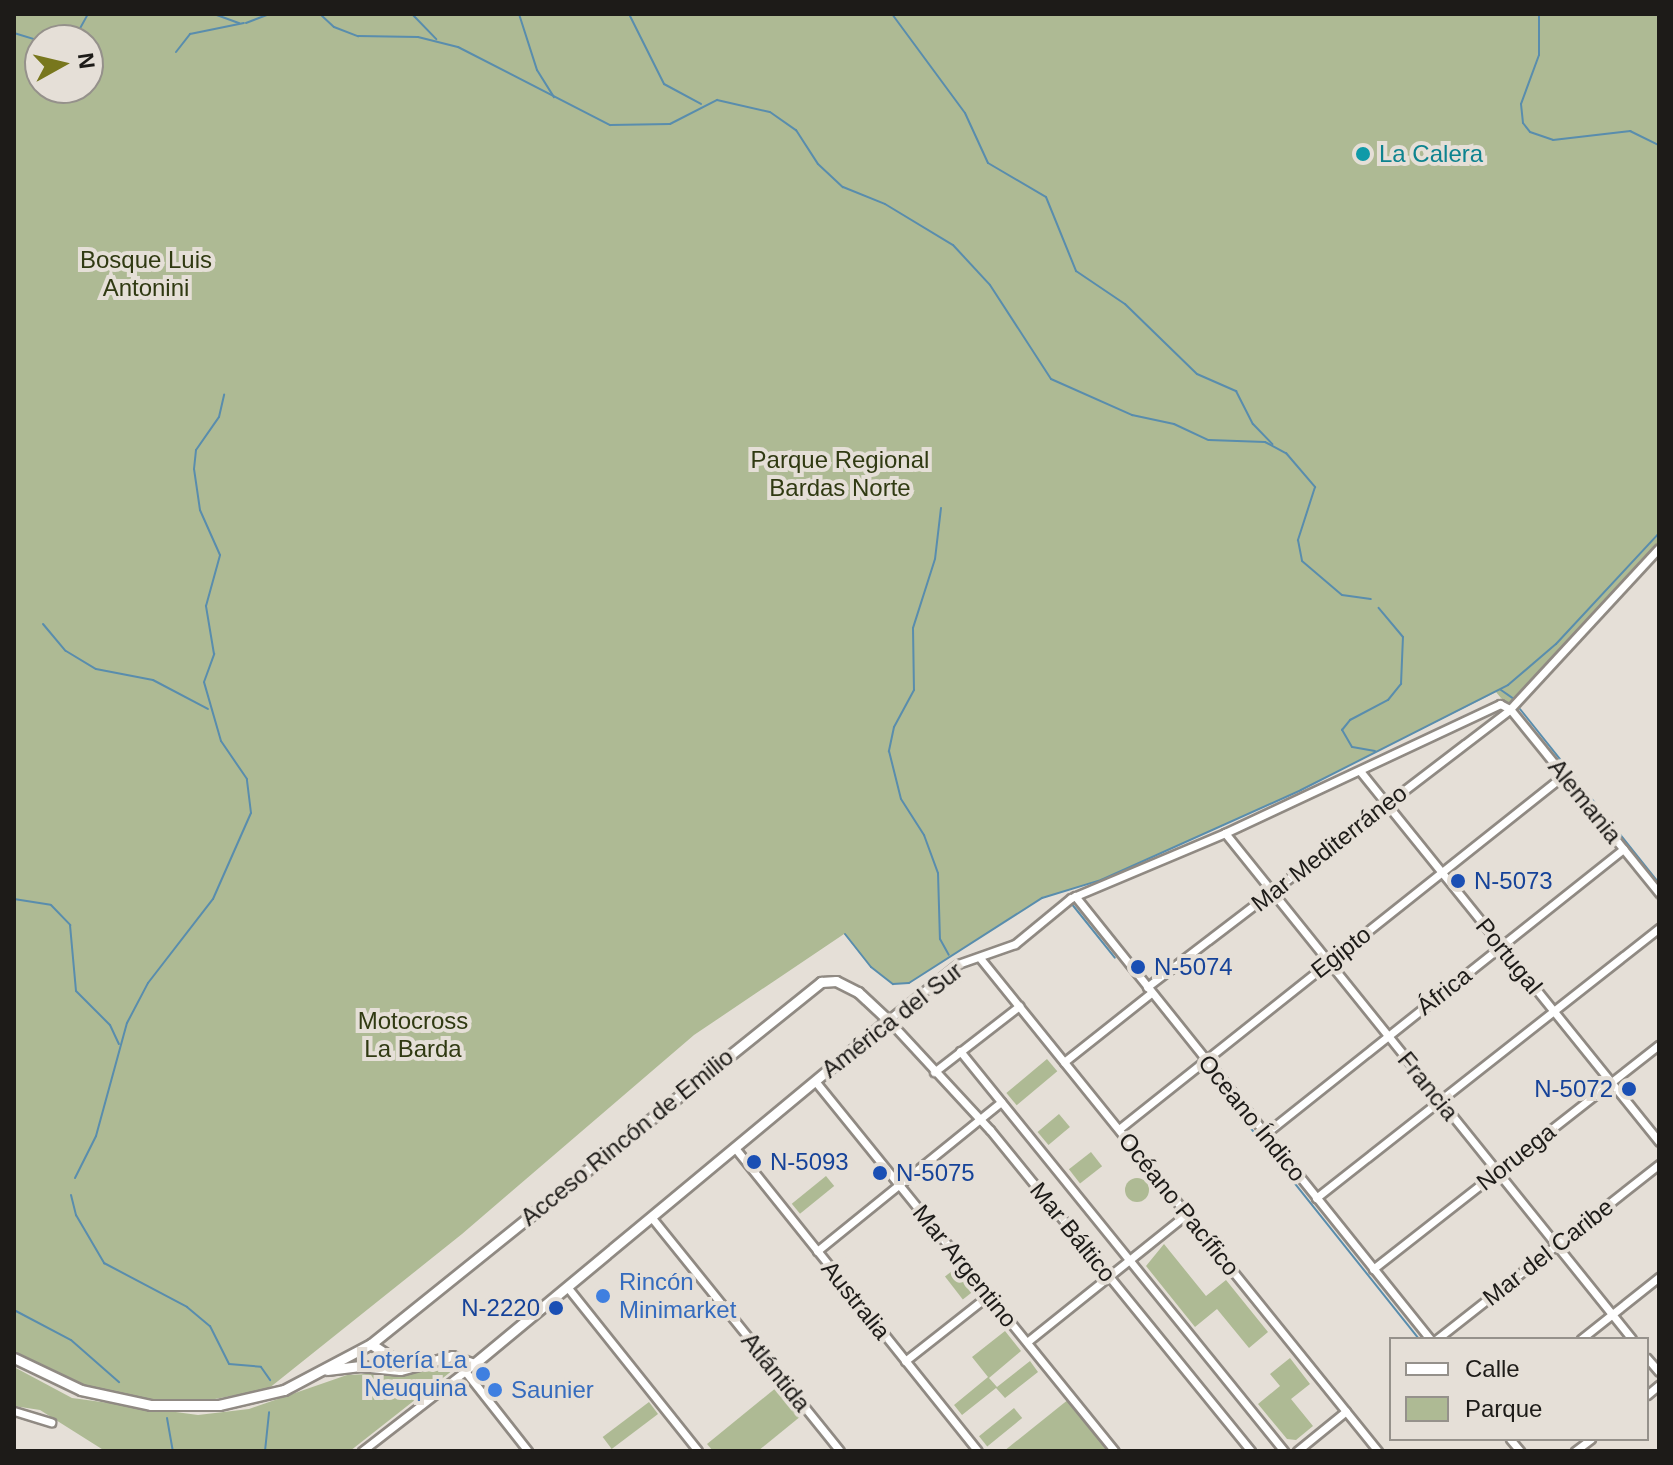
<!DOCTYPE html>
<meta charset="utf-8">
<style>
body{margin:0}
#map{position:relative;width:1673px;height:1465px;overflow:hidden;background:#e5dfd7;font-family:Arial,sans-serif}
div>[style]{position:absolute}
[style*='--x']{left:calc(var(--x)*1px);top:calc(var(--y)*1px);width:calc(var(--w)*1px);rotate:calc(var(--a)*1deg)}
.green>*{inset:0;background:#aeba94;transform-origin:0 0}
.round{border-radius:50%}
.stream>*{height:2px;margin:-1px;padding:0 1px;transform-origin:1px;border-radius:1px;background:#598dad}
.roads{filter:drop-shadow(2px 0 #908a83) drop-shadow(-2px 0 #908a83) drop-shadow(0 2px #908a83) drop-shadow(0 -2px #908a83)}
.street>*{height:7px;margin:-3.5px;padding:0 3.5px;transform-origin:3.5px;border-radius:3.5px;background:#fff}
.secondary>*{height:9px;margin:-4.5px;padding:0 4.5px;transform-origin:4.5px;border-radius:4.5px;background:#fff}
.dots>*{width:22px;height:22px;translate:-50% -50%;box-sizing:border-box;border:4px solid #e5dfd7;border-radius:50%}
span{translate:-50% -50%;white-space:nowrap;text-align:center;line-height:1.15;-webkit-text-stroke:8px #e5dfd7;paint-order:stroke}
.culture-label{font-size:24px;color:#0d838f}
.left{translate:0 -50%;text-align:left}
.park-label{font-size:24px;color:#303a12}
.street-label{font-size:24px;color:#1d1b18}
.transit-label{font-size:24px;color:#164399}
.right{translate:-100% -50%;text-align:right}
.shop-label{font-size:24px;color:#366cbe}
.frame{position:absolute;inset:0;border:16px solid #1d1b18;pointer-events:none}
.legend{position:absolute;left:1389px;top:1337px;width:260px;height:104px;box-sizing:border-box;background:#e5dfd7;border:2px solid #95918b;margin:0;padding:10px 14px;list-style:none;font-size:24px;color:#1d1b18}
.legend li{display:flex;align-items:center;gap:16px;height:40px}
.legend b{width:40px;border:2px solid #95918b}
.north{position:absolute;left:24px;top:24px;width:80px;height:80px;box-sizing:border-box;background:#e5dfd7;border:2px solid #95918b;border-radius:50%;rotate:82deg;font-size:22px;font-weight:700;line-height:32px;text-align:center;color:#1d1b18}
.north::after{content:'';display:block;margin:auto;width:28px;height:36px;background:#78771d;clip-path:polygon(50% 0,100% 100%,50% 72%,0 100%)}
</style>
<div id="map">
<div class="green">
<div style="clip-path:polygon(evenodd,14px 14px,1659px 14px,1659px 548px,1510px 709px,1496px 692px,1301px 790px,1101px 880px,1042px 898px,909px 983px,893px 984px,871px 967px,844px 934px,694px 1035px,462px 1234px,268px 1389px,194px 1403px,123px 1397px,78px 1385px,14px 1352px,14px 14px,40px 40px,88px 40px,88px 88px,40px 88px,40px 40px)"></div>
<div style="left:1047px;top:1059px;width:16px;height:53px;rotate:50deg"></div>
<div style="left:1059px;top:1114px;width:17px;height:28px;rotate:50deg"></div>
<div style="left:1091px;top:1152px;width:18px;height:28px;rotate:52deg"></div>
<div style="left:826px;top:1176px;width:13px;height:44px;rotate:51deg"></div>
<div class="round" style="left:1125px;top:1178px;width:24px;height:24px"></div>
<div style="clip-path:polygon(1164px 1244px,1206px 1296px,1226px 1280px,1268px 1332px,1249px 1348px,1217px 1309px,1195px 1327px,1146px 1266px)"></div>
<div style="left:956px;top:1268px;width:29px;height:14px;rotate:52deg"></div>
<div style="clip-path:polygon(1005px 1331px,1021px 1351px,989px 1378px,997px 1387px,1030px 1361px,1038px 1372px,1005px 1398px,996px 1388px,962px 1415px,954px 1405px,988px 1377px,972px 1357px)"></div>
<div style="clip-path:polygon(1290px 1358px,1310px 1384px,1291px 1399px,1313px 1426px,1296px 1440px,1287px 1439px,1258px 1404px,1280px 1386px,1270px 1374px)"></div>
<div style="clip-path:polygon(14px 1367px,72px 1398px,198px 1415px,249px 1409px,347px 1375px,453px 1370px,350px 1451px,105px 1451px,40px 1410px,14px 1406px)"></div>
<div style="clip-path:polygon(777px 1387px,801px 1416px,758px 1451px,713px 1451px,707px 1444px)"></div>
<div style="clip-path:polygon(1068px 1400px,1109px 1451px,1004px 1451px,1064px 1403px)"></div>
<div style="left:649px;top:1402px;width:15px;height:58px;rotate:53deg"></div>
<div style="left:1014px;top:1408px;width:13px;height:45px;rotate:51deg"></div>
</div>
<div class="stream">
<div style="--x:214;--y:14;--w:27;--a:20"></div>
<div style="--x:320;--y:14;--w:19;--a:43"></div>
<div style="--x:334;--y:27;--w:26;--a:21"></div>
<div style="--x:358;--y:36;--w:60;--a:1"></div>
<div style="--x:418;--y:37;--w:41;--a:14"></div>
<div style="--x:458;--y:47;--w:171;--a:27.2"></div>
<div style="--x:610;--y:125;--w:60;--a:-1"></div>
<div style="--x:670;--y:124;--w:53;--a:-27.1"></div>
<div style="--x:717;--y:100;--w:54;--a:12.8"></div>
<div style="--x:770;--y:112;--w:32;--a:35"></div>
<div style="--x:796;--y:130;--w:40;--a:57.1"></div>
<div style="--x:818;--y:164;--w:34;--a:43"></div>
<div style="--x:843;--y:187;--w:45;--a:22"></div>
<div style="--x:885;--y:204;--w:79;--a:31.1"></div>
<div style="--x:953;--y:245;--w:54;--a:47.2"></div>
<div style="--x:990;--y:285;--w:112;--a:57"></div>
<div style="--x:1051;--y:379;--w:89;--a:24"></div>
<div style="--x:1132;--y:415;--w:43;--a:12.1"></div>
<div style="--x:1174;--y:424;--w:38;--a:25"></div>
<div style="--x:1209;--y:440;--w:56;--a:2"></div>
<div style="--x:1265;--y:442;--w:24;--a:28"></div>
<div style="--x:1286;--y:453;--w:45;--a:49.5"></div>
<div style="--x:1315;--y:487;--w:56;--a:107.8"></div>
<div style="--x:1298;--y:540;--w:21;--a:79"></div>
<div style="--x:1302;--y:561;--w:52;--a:40.4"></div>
<div style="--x:1342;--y:595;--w:29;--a:8"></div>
<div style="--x:412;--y:14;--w:35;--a:46"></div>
<div style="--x:519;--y:14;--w:59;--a:72.2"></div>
<div style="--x:537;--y:70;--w:32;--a:58"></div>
<div style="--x:629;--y:14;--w:78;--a:63.4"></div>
<div style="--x:664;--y:84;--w:42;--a:28.4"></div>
<div style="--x:892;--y:14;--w:123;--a:53.6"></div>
<div style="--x:965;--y:113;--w:55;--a:65.3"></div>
<div style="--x:988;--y:163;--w:67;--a:30.4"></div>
<div style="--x:1046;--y:197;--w:80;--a:67.9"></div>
<div style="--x:1076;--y:271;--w:59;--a:34"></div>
<div style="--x:1125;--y:304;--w:100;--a:44.2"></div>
<div style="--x:1197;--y:374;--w:43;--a:23.6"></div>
<div style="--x:1236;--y:391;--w:37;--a:63"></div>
<div style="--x:1253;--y:424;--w:28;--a:46"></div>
<div style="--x:1539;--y:14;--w:41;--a:90"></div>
<div style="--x:1539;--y:55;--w:52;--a:110.2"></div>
<div style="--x:1521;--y:104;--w:19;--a:84"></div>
<div style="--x:1523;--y:123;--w:11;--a:52"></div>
<div style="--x:1530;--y:132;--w:24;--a:19"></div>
<div style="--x:1553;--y:140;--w:78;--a:-6.7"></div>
<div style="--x:1630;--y:131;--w:32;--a:26"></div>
<div style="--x:246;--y:23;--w:25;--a:-21"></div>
<div style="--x:14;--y:33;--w:27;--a:17"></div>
<div style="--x:62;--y:40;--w:18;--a:-27"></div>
<div style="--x:78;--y:32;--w:21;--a:-61"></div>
<div style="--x:176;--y:52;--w:23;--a:-52"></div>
<div style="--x:190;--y:34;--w:55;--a:-11.5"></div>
<div style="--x:941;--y:508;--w:51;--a:96.7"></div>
<div style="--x:935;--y:559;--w:72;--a:107.7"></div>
<div style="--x:913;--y:628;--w:62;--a:89.1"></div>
<div style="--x:914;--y:690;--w:42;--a:118.4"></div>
<div style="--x:894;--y:727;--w:25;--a:102"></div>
<div style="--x:889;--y:751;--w:49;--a:76"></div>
<div style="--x:901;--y:799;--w:43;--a:57.4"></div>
<div style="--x:924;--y:835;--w:40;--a:69.8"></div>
<div style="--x:938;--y:873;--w:66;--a:88.3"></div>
<div style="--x:940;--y:939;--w:18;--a:61"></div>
<div style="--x:43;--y:624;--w:35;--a:50"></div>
<div style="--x:66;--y:651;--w:35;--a:31"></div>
<div style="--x:96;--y:669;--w:58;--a:10.9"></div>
<div style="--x:153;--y:680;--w:62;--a:27.8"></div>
<div style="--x:1501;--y:690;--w:16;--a:35"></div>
<div style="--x:1520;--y:709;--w:223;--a:51.4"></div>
<div style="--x:1375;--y:751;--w:23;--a:-170"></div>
<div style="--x:1352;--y:747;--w:20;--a:-120"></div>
<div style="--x:1342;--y:730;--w:13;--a:-51"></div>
<div style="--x:1350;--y:720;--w:43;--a:-27.8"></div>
<div style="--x:1388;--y:700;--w:21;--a:-51"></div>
<div style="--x:1401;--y:684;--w:47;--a:-87.6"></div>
<div style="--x:1403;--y:637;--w:38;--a:-130"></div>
<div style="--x:14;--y:899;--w:37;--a:9"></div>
<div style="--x:51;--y:905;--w:28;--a:46"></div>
<div style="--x:70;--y:925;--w:66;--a:84.8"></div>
<div style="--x:76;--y:991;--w:48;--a:45"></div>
<div style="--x:110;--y:1025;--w:21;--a:65"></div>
<div style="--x:1071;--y:903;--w:70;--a:51.3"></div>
<div style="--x:845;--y:934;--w:42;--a:51.8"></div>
<div style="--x:871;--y:967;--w:28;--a:38"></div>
<div style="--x:893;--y:984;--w:16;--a:-4"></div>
<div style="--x:909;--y:983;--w:158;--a:-32.6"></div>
<div style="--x:1042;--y:898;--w:62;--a:-17"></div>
<div style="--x:1101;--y:880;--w:219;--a:-24.2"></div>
<div style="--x:1301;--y:790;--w:232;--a:-26.9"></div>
<div style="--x:1508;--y:685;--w:63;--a:-40.5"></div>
<div style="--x:1556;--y:644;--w:151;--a:-47.1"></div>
<div style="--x:1229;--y:1101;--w:305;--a:51.4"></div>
<div style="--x:75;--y:1178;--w:47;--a:-63.4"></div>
<div style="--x:96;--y:1136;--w:117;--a:-74.7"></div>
<div style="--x:127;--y:1023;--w:45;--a:-62.3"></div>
<div style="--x:148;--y:983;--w:106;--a:-52.3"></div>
<div style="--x:213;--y:899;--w:94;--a:-66.2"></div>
<div style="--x:251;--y:813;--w:34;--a:-97"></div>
<div style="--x:247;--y:779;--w:46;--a:-124.4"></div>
<div style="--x:221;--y:741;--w:61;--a:-106.1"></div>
<div style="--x:204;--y:682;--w:30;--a:-70"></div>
<div style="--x:214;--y:654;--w:49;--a:-99.5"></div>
<div style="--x:206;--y:606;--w:53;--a:-74.6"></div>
<div style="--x:220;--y:555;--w:49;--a:-114"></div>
<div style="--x:200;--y:510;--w:41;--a:-98.3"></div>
<div style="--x:194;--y:469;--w:19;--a:-84"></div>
<div style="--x:196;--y:450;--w:40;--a:-55.1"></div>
<div style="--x:219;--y:417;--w:23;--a:-77"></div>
<div style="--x:71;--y:1195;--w:21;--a:76"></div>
<div style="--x:76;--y:1215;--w:56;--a:59.7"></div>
<div style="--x:104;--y:1263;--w:94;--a:27.9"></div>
<div style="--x:187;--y:1307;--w:30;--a:40"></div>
<div style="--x:210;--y:1326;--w:42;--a:63.4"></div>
<div style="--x:229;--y:1364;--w:32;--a:5"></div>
<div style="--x:261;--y:1367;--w:16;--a:55"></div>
<div style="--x:14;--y:1310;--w:64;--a:27.8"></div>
<div style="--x:71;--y:1340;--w:64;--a:41.2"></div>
<div style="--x:167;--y:1418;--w:34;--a:80"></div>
<div style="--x:265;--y:1451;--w:39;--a:-84"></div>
</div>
<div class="roads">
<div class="street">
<div style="--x:1360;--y:771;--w:476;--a:51.1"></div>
<div style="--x:1225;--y:833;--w:649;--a:51.19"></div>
<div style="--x:1075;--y:896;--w:568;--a:51.29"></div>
<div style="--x:980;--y:958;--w:634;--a:51.09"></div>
<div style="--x:1147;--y:987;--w:457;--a:-37.4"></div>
<div style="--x:1510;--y:709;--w:219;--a:-47.2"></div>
<div style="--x:960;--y:1051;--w:515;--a:50.99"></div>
<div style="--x:1064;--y:1062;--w:111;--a:-38.4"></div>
<div style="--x:934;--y:1072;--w:108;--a:-37.8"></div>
<div style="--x:815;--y:1081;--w:476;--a:51"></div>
<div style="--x:1119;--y:1129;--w:569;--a:-38.5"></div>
<div style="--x:1265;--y:1134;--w:458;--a:-38.5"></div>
<div style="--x:735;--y:1148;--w:388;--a:51.3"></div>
<div style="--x:1316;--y:1198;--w:437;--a:-38.2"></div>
<div style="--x:652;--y:1218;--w:299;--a:51.1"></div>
<div style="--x:817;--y:1251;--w:237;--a:-39"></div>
<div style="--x:1373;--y:1269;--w:363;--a:-38.1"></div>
<div style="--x:568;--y:1288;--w:208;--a:51.4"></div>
<div style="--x:1437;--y:1339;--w:283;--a:-38.2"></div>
<div style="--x:1581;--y:1339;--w:100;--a:-38.5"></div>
<div style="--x:1027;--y:1342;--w:205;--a:-38.7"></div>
<div style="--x:1647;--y:1358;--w:18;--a:49"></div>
<div style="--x:905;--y:1361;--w:107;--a:-38.2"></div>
<div style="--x:465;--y:1371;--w:102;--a:51.8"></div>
<div style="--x:1647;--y:1395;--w:16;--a:-40"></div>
<div style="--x:14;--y:1411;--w:39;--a:17"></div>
<div style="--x:1510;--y:1439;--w:16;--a:50"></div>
<div style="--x:362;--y:1451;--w:142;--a:-37.8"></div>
<div style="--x:1251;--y:1451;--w:414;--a:-129.1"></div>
<div style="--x:990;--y:1130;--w:150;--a:-132.8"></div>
<div style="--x:888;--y:1020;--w:90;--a:-38.7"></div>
<div style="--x:958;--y:964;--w:60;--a:-19.3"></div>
<div style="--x:1015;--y:944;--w:72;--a:-39.4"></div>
<div style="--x:1071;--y:898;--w:167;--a:-22.9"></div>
<div style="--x:1225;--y:833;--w:304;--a:-25.1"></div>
<div style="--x:1500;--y:704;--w:11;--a:27"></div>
<div style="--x:1510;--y:709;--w:237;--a:51"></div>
<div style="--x:1297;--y:1451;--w:63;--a:-39.2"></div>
<div style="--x:1575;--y:1451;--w:20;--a:-37"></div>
</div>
<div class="secondary">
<div style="--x:371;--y:1344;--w:43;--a:33.7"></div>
<div style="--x:14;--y:1358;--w:74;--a:25.5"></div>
<div style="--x:81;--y:1390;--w:72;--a:12.1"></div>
<div style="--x:151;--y:1405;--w:68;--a:0"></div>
<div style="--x:219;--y:1405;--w:67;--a:-13"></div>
<div style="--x:284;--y:1390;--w:98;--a:-27.9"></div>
<div style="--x:371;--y:1344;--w:578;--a:-38.81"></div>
<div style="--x:821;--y:982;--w:15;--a:-4"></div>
<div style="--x:836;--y:981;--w:25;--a:27"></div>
<div style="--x:858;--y:992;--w:41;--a:43"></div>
<div style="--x:888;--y:1020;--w:538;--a:140.28"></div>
<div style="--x:474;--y:1364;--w:23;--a:-160"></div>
<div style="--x:452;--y:1356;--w:54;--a:164.9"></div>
<div style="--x:400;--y:1370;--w:40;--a:-174.3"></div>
<div style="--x:360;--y:1366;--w:33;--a:173"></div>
</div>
</div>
<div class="dots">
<div style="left:1363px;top:154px;background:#0f9aa8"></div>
<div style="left:1458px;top:881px;background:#1a4fb4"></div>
<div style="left:1138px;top:967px;background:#1a4fb4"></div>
<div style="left:1629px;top:1089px;background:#1a4fb4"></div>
<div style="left:754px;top:1162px;background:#1a4fb4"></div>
<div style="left:880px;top:1173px;background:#1a4fb4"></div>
<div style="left:603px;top:1296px;background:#3f7fe0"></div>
<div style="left:556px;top:1308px;background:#1a4fb4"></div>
<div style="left:483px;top:1374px;background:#3f7fe0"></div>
<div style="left:495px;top:1390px;background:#3f7fe0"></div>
</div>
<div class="culture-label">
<span class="left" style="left:1379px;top:154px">La Calera</span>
</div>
<div class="park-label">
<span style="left:146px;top:274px">Bosque Luis<br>Antonini</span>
<span style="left:840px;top:474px">Parque Regional<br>Bardas Norte</span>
<span style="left:413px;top:1035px">Motocross<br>La Barda</span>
</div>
<div class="street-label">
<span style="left:1585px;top:801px;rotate:51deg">Alemania</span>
<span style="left:1329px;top:848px;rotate:-38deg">Mar Mediterráneo</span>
<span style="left:1341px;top:952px;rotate:-38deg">Egipto</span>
<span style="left:1509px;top:956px;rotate:51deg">Portugal</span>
<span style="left:1444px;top:991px;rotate:-38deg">África</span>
<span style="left:892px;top:1020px;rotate:-38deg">América del Sur</span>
<span style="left:1428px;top:1086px;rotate:51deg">Francia</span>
<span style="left:1252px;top:1118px;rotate:51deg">Oceano Índico</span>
<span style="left:627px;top:1137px;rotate:-39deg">Acceso Rincón de Emilio</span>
<span style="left:1516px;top:1157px;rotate:-38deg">Noruega</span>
<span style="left:1179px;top:1204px;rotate:51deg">Océano Pacífico</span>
<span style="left:1073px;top:1232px;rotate:51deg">Mar Báltico</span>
<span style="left:1548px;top:1252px;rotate:-38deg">Mar del Caribe</span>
<span style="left:965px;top:1266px;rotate:51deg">Mar Argentino</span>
<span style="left:856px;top:1300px;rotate:51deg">Australia</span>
<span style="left:776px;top:1372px;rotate:51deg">Atlántida</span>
</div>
<div class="transit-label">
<span class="left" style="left:1474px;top:881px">N-5073</span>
<span class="left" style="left:1154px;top:967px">N-5074</span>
<span class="right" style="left:1613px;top:1089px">N-5072</span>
<span class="left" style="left:770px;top:1162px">N-5093</span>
<span class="left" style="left:896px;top:1173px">N-5075</span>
<span class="right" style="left:540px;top:1308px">N-2220</span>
</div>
<div class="shop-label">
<span class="left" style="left:619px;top:1296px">Rincón<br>Minimarket</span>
<span class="right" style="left:467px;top:1374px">Lotería La<br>Neuquina</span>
<span class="left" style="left:511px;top:1390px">Saunier</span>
</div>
<div class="frame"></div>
<ul class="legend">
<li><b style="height:10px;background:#fff"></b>Calle</li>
<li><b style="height:22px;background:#aeba94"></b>Parque</li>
</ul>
<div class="north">N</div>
</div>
